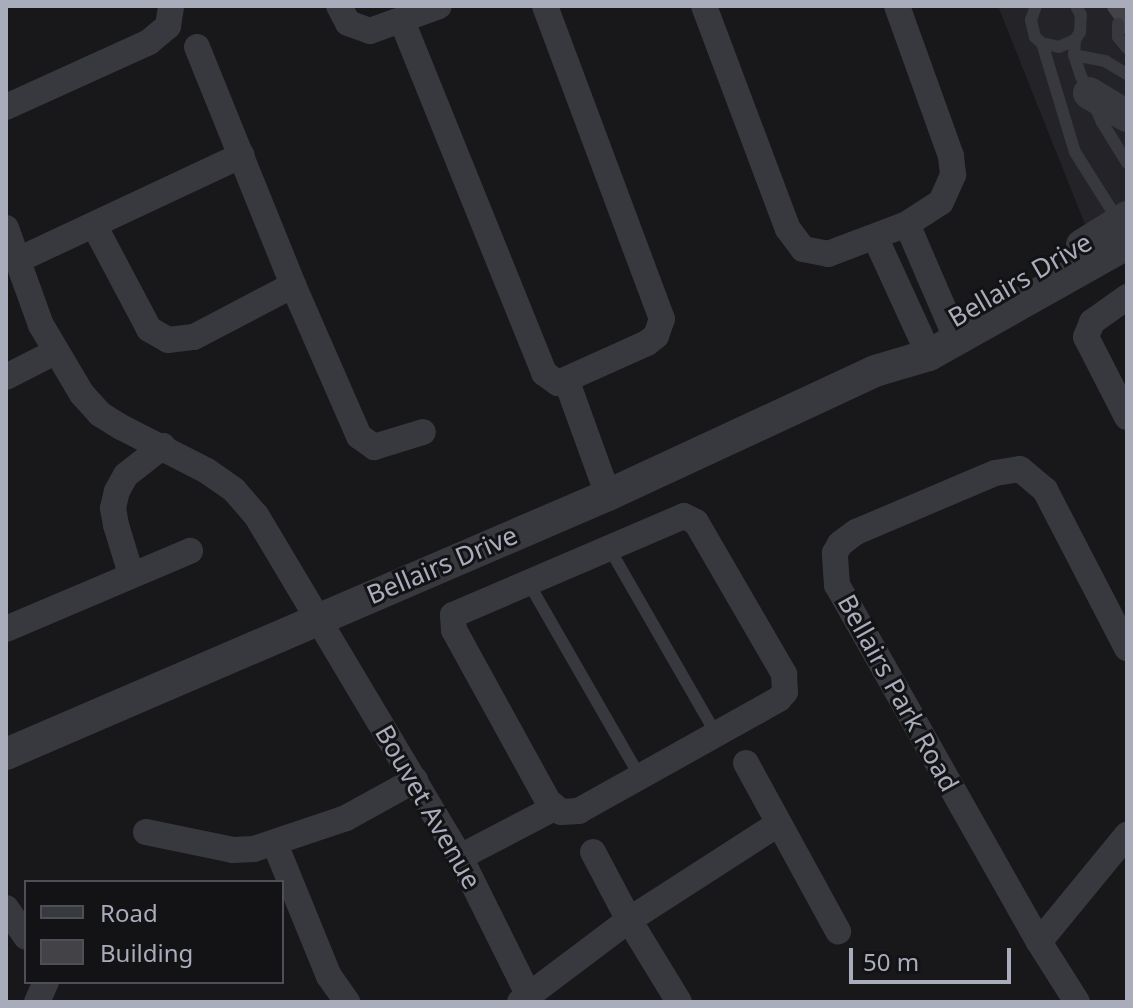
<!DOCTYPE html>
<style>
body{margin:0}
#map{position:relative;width:1133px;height:1008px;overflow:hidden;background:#18171a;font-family:"Noto Sans",sans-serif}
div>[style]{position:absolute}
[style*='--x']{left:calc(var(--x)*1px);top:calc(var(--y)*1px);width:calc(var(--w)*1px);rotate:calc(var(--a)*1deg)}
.built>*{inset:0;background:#242327}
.building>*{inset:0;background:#424247}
.service>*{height:12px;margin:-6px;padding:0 6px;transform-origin:6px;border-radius:6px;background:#38393f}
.minor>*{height:26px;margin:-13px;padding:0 13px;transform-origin:13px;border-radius:13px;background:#38393f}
.tertiary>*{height:32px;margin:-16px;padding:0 16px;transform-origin:16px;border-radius:16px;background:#38393f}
span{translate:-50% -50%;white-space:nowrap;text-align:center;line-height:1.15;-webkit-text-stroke:6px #131215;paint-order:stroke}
.street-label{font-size:26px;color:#a9adbb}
.frame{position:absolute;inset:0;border:8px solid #a9adbb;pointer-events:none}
.legend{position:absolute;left:24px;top:880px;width:260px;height:104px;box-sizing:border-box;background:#131215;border:2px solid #4f5057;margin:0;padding:10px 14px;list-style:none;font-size:24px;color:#a9adbb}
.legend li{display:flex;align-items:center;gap:16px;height:40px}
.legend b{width:40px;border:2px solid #4f5057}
.scale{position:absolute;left:849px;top:948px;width:162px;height:36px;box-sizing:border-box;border:4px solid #a9adbb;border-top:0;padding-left:10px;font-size:24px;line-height:28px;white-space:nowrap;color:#a9adbb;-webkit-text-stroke:6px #131215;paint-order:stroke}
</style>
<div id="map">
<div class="built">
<div style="clip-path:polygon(998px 6px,1127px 6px,1127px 207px,1090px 237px)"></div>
</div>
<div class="building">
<div style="clip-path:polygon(1111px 6px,1127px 6px,1127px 37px,1107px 9px)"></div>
</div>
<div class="service">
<div style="--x:1036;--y:6;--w:15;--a:110"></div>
<div style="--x:1031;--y:20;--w:17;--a:77"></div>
<div style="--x:1035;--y:37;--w:9;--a:41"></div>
<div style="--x:1042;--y:43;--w:17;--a:13"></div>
<div style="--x:1059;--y:47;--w:17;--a:-24"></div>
<div style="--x:1075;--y:40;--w:9;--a:-58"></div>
<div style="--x:1080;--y:32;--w:17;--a:-87"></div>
<div style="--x:1081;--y:15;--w:10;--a:-119"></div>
<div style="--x:1118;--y:24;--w:13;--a:90"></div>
<div style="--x:1118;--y:37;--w:14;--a:51"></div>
<div style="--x:1075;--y:40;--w:15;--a:94"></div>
<div style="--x:1074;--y:55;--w:22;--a:72"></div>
<div style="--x:1081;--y:76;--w:51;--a:65.5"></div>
<div style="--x:1102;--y:122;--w:48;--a:58.6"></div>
<div style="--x:1042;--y:43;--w:114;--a:73.2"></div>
<div style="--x:1075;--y:152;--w:83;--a:57.8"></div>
<div style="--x:1074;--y:55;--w:32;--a:11"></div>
<div style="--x:1105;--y:61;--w:26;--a:31"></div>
<div style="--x:608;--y:546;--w:217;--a:60.1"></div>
<div style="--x:528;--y:582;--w:225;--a:60.1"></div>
</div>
<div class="minor">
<div style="--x:339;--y:6;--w:19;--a:62"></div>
<div style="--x:348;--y:23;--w:23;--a:20"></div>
<div style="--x:370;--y:31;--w:73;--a:-19.9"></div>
<div style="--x:704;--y:6;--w:238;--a:69.4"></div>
<div style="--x:788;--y:229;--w:25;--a:53"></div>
<div style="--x:803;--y:249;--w:25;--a:11"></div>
<div style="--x:828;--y:254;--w:85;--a:-20.8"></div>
<div style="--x:907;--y:224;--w:40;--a:-32.9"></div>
<div style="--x:941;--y:202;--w:30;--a:-66"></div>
<div style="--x:953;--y:175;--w:19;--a:-96"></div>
<div style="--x:951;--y:156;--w:159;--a:-109.8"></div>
<div style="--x:402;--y:21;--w:380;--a:68"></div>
<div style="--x:544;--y:373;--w:17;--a:36"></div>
<div style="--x:558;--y:383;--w:98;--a:-24.2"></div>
<div style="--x:647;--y:343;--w:11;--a:-38"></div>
<div style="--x:656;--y:336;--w:18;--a:-71"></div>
<div style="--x:662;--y:319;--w:334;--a:-110.5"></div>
<div style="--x:197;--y:47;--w:257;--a:68"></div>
<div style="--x:293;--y:285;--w:165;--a:66.4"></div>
<div style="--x:359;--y:436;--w:19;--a:36"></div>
<div style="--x:374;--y:447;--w:51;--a:-17"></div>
<div style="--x:6;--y:107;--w:157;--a:-24.4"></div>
<div style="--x:149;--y:42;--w:25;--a:-40"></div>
<div style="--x:168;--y:26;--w:20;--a:-81"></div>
<div style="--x:907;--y:224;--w:126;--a:66.7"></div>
<div style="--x:94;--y:225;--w:118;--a:62.1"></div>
<div style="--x:149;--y:329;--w:22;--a:30"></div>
<div style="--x:168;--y:340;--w:26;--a:-7"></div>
<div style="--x:194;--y:337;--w:112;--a:-27.7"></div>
<div style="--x:6;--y:228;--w:103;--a:70.2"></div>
<div style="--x:41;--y:325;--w:80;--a:59.3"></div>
<div style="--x:82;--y:394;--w:27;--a:48"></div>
<div style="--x:100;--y:414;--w:25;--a:32"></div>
<div style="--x:121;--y:427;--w:97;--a:27.1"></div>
<div style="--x:207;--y:471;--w:33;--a:35"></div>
<div style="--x:234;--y:490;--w:33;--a:49"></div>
<div style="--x:256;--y:515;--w:398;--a:59.2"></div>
<div style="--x:460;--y:857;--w:162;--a:63.6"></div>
<div style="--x:876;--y:239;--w:128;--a:65.4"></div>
<div style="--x:18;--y:260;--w:247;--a:-25.1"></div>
<div style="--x:1127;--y:297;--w:43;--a:144.5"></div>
<div style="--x:1092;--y:322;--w:16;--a:112"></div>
<div style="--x:1086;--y:337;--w:90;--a:62.9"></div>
<div style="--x:6;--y:377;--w:55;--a:-27"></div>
<div style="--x:567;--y:382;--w:120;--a:70.1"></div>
<div style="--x:684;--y:516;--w:13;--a:27"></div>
<div style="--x:696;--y:522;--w:176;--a:59.9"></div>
<div style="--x:784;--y:674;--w:18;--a:87"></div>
<div style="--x:785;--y:692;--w:9;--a:131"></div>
<div style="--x:779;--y:699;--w:229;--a:150.8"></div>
<div style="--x:579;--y:811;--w:18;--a:177"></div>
<div style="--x:561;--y:812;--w:17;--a:-140"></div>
<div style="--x:548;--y:801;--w:195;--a:-118.8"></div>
<div style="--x:454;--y:630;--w:15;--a:-94"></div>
<div style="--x:453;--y:615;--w:251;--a:-23.2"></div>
<div style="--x:131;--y:574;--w:51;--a:-107"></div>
<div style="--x:116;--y:525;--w:17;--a:-100"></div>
<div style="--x:113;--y:508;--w:17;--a:-77"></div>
<div style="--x:117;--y:491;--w:18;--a:-61"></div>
<div style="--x:126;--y:475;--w:47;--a:-38.1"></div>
<div style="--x:6;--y:629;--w:200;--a:-23"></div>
<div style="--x:746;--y:763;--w:192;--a:61.3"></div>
<div style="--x:146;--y:832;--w:89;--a:11.7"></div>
<div style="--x:233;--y:850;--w:21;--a:-3"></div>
<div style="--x:254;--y:849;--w:97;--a:-18.6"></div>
<div style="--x:346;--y:818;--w:79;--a:-28.8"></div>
<div style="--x:275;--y:844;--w:143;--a:67.8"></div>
<div style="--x:329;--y:976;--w:32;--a:55"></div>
<div style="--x:593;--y:852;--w:77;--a:62.1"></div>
<div style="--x:629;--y:920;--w:96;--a:58.6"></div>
<div style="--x:460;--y:857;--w:106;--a:-27.5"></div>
<div style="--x:6;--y:908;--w:35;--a:55"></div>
<div style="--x:1039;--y:942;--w:139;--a:-50.6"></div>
<div style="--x:37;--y:1002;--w:22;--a:-66"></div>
<div style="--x:520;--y:1002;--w:136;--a:-37"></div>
<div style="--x:629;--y:920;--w:177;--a:-32.8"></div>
<div style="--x:1077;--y:1002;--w:71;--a:-122.3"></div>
<div style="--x:1039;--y:942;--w:410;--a:-119.5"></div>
<div style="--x:837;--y:585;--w:32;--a:-94"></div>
<div style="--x:835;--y:553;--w:10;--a:-61"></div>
<div style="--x:840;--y:544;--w:20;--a:-37"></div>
<div style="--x:856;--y:532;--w:151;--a:-23"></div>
<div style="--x:995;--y:473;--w:25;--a:-9"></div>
<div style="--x:1020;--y:469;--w:33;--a:40"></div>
<div style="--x:1045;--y:490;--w:178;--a:62.6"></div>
</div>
<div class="tertiary">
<div style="--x:1089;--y:93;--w:44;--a:31.2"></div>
<div style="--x:1082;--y:245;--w:53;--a:-31.9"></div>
<div style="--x:6;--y:754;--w:655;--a:-23.28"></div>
<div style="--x:608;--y:495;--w:294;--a:-24.9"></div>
<div style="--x:875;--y:371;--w:56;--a:-16.5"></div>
<div style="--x:929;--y:355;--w:227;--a:-29.3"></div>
</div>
<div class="street-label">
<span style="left:1020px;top:280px;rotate:-30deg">Bellairs Drive</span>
<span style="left:442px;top:565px;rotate:-23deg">Bellairs Drive</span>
<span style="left:898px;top:693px;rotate:61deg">Bellairs Park Road</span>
<span style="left:428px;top:807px;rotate:60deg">Bouvet Avenue</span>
</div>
<div class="frame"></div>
<ul class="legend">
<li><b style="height:10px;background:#38393f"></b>Road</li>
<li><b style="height:22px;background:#424247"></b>Building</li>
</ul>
<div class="scale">50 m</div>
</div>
